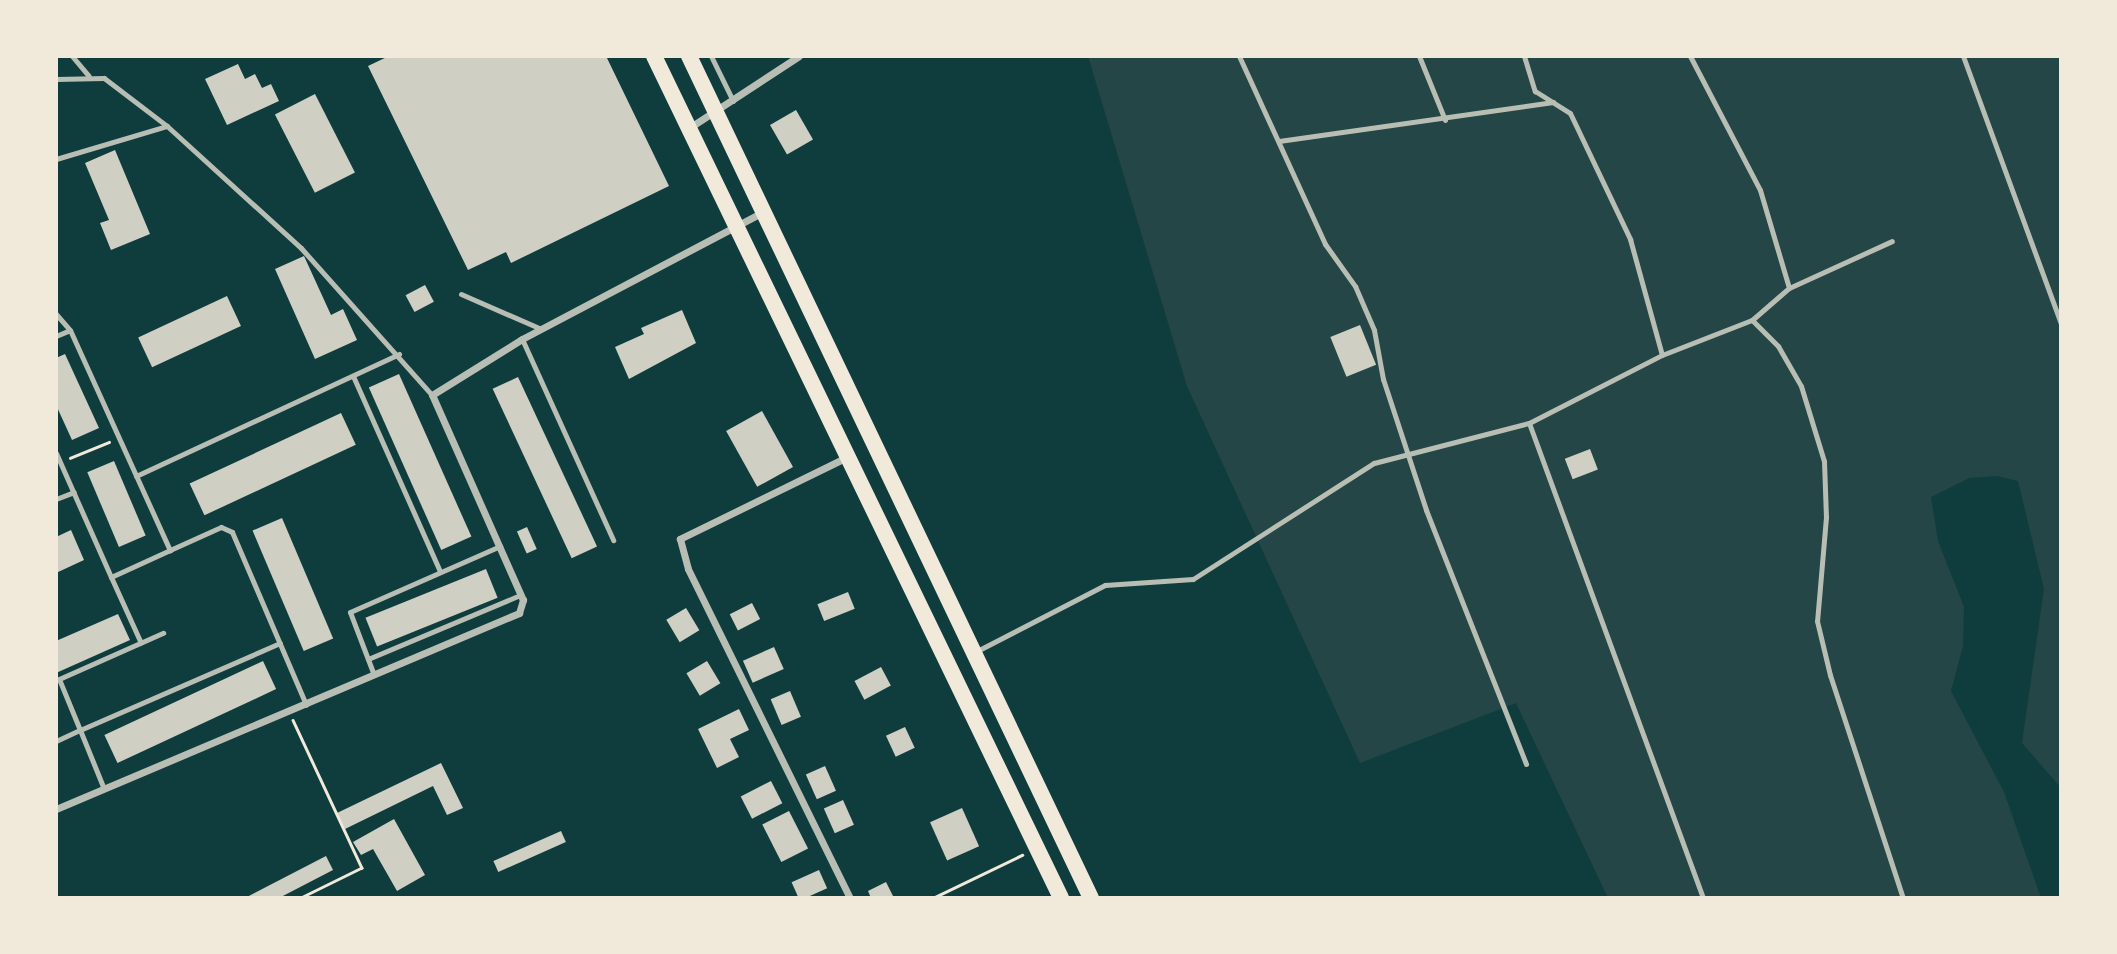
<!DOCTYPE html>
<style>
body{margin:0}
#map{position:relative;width:2117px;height:954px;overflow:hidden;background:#0f3d3e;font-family:"Exo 2",sans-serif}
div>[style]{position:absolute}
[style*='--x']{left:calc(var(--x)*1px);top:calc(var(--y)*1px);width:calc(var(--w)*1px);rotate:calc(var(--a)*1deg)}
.green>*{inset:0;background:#244646}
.building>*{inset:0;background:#cfcfc3;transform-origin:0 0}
.path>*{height:2.5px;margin:-1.25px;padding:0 1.25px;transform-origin:1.25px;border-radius:1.25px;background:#f1e9da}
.service>*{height:5px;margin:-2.5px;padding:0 2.5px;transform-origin:2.5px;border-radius:2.5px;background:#b8beb3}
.minor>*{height:7px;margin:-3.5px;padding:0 3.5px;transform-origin:3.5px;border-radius:3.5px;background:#b8beb3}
.trunk>*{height:16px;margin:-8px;padding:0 8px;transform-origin:8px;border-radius:8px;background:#f1e9da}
span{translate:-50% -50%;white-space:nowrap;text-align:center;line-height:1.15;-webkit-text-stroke:5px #f1e9da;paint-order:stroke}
.frame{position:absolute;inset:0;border:58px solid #f1e9da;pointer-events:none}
</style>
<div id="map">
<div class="green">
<div style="clip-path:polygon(1088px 56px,2061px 56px,2061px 788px,2022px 743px,2044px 589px,2018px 481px,1997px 476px,1969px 478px,1931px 497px,1938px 541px,1964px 607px,1963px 646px,1951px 691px,2004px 792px,2041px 898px,1608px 898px,1516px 703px,1360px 763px,1187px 386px)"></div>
</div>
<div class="building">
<div style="clip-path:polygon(389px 56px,606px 56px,669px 186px,511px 263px,506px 252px,468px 270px,368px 66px)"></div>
<div style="clip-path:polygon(238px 64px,245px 79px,255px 74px,262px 88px,271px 84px,279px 101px,227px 125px,205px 79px)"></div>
<div style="left:315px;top:94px;width:88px;height:45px;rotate:63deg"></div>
<div style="left:796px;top:110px;width:34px;height:30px;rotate:60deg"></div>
<div style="clip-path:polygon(115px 150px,150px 234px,111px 250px,100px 223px,109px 220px,85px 163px)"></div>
<div style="clip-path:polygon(304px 256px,331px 315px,343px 309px,357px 340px,315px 359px,275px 269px)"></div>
<div style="left:425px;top:285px;width:19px;height:22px;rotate:62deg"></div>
<div style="left:227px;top:296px;width:33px;height:98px;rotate:65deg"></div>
<div style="clip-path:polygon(682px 310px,696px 343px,629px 379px,615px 347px,644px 334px,641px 328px)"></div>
<div style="left:1360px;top:325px;width:43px;height:32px;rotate:68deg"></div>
<div style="clip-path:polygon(65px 354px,99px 428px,72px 440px,56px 405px,56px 358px)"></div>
<div style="left:399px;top:374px;width:178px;height:33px;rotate:66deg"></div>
<div style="left:518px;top:377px;width:187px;height:28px;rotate:65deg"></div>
<div style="left:762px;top:411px;width:64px;height:41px;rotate:61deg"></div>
<div style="left:341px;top:413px;width:35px;height:167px;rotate:65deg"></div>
<div style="left:1590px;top:449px;width:22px;height:27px;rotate:69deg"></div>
<div style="left:114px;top:461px;width:81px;height:29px;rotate:67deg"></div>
<div style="left:282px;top:518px;width:131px;height:32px;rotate:67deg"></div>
<div style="left:527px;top:527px;width:24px;height:11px;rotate:66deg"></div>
<div style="clip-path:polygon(71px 530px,84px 560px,56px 573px,56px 537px)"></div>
<div style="left:486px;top:569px;width:31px;height:130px;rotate:68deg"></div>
<div style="left:848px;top:592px;width:18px;height:33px;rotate:68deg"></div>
<div style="left:752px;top:603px;width:18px;height:25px;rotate:63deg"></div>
<div style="left:686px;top:608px;width:26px;height:23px;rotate:59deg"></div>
<div style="clip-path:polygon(118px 614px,130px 640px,56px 673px,56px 641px)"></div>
<div style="left:774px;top:647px;width:24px;height:34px;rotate:66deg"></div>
<div style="left:263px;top:661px;width:31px;height:175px;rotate:65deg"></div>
<div style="left:707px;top:661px;width:26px;height:24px;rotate:59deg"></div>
<div style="left:881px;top:667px;width:21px;height:30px;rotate:62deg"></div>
<div style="left:790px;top:691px;width:28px;height:21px;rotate:67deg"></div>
<div style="clip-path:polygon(739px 709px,749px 730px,730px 739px,739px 757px,717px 768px,698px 729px)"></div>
<div style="left:905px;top:727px;width:23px;height:21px;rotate:65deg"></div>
<div style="clip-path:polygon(441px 763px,463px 808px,447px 815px,433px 786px,345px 829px,337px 813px)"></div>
<div style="left:825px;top:766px;width:27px;height:21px;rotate:66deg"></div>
<div style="left:771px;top:781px;width:25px;height:34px;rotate:63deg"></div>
<div style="left:843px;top:800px;width:27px;height:21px;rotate:66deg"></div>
<div style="left:962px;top:808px;width:42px;height:35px;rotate:66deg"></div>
<div style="left:789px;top:811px;width:42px;height:30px;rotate:63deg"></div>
<div style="clip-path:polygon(394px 819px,425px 875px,397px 891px,373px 849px,361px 855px,353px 842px)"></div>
<div style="left:561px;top:831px;width:12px;height:74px;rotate:66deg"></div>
<div style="clip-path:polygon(326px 856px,333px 870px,279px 898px,245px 898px)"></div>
<div style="left:819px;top:870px;width:20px;height:30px;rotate:66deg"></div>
<div style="clip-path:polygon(886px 882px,894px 898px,871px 898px,868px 891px)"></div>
</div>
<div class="path">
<div style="--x:70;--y:458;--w:42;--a:-22.3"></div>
<div style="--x:293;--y:720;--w:163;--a:65"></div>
<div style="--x:362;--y:868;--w:68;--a:153.8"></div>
<div style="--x:933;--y:898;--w:99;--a:-25.8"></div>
</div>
<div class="service">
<div style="--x:72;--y:56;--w:26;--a:50"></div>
<div style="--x:711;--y:56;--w:50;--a:63.9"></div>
<div style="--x:1239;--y:56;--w:207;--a:65.4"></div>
<div style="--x:1325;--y:244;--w:52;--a:54.5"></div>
<div style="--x:1355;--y:286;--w:48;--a:66.6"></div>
<div style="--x:1374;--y:330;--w:50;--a:79.6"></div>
<div style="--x:1383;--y:379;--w:138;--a:71.8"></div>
<div style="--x:1426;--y:510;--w:273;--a:68.5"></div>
<div style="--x:1419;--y:56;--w:69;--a:67.9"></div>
<div style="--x:1524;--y:56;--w:37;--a:73"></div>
<div style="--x:1535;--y:91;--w:41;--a:32.2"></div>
<div style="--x:1570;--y:113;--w:140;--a:64.5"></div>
<div style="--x:1630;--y:239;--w:120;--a:74.6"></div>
<div style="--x:1690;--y:56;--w:151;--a:62.4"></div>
<div style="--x:1760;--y:190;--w:102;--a:73.5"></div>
<div style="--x:1963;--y:56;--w:285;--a:69.9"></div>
<div style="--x:56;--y:79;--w:48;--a:-1.2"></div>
<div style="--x:104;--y:78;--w:79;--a:37.3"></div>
<div style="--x:167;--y:126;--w:181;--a:42.3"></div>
<div style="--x:301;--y:248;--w:197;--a:48.3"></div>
<div style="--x:1279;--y:141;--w:277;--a:-8.1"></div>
<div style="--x:56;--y:159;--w:116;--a:-16.6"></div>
<div style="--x:461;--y:294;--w:87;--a:23.6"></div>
<div style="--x:56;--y:314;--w:21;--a:49"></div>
<div style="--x:70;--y:330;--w:242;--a:65.6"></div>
<div style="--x:170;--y:550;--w:56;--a:-24.3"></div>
<div style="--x:221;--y:527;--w:12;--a:24"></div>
<div style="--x:232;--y:532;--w:188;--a:66.8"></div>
<div style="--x:1752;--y:320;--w:37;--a:45"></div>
<div style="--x:1778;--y:346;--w:46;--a:60.1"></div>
<div style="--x:1801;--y:386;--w:78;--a:73"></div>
<div style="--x:1824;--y:461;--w:56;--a:88"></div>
<div style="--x:1826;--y:517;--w:104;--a:94.9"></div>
<div style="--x:1817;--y:621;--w:56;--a:76.5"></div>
<div style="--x:1830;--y:675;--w:235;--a:71.9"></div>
<div style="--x:56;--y:336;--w:15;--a:-23"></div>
<div style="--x:522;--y:339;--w:221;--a:65.6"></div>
<div style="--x:353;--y:376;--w:214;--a:66"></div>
<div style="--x:1529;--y:423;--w:506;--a:69.88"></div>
<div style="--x:56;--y:453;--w:136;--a:66.1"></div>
<div style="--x:111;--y:577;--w:65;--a:-24.6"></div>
<div style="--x:136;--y:476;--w:290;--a:-24.9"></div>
<div style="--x:56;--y:499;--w:19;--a:-21"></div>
<div style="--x:111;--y:577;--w:72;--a:65.6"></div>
<div style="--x:977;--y:651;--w:144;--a:-27.3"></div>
<div style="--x:1105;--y:585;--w:88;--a:-3.9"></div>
<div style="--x:1193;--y:579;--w:215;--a:-32.7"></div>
<div style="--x:1374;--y:463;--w:160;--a:-14.5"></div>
<div style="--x:1529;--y:423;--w:149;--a:-27.1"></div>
<div style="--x:1662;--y:355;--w:97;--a:-21.3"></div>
<div style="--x:1752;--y:320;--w:49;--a:-40.9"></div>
<div style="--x:1789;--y:288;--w:113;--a:-24.5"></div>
<div style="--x:368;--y:659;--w:165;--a:-22.8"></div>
<div style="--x:374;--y:675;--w:67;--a:-110.9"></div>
<div style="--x:350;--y:612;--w:164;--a:-23.7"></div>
<div style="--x:56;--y:741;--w:26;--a:-25"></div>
<div style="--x:80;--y:730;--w:55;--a:-112.4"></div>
<div style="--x:59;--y:679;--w:114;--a:-23.9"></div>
<div style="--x:104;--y:789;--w:64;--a:-112.1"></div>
<div style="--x:80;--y:730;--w:218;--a:-23.5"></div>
</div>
<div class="minor">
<div style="--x:689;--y:128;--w:131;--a:-33.2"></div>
<div style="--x:845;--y:458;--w:184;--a:153.9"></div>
<div style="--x:680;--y:539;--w:31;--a:75"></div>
<div style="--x:688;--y:569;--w:367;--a:63.8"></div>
<div style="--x:56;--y:809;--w:503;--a:-22.94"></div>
<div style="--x:519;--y:613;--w:14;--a:-73"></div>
<div style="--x:523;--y:600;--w:224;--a:-113.9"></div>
<div style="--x:432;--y:395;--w:106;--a:-31.9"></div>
<div style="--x:522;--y:339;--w:272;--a:-27.8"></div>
</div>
<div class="trunk">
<div style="--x:654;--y:56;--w:935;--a:64.2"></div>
<div style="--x:689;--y:56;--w:933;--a:64.48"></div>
</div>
<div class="frame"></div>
</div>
